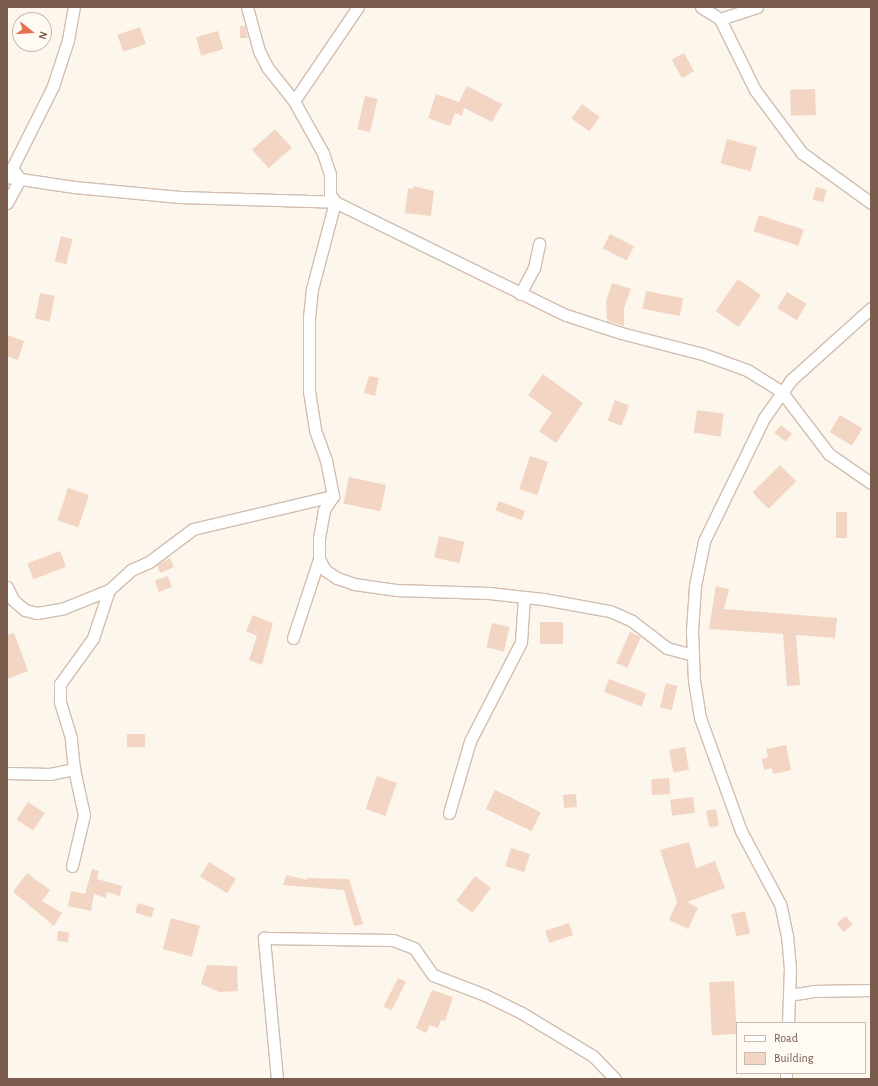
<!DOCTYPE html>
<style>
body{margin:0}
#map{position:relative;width:878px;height:1086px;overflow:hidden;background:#fdf6ec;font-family:"Alegreya Sans",sans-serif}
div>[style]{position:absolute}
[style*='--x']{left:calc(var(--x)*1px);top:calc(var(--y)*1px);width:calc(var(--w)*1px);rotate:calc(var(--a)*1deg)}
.building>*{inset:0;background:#f3d5c3;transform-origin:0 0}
.roads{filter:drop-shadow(1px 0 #d1beb0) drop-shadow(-1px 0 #d1beb0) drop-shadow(0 1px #d1beb0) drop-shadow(0 -1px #d1beb0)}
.minor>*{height:11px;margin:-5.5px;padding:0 5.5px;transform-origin:5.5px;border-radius:5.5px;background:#fff}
span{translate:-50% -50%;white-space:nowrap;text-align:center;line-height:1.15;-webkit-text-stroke:3px #fffaf3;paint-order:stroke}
.frame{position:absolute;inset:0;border:8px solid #7a5c4d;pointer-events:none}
.legend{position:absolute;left:736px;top:1022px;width:130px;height:52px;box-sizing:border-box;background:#fffaf3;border:1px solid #cabbb1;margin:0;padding:5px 7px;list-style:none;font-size:12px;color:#7a5c4d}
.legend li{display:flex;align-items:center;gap:8px;height:20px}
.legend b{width:20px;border:1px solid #cabbb1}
.north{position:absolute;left:12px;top:12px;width:40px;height:40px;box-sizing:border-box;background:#fffaf3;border:1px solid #cabbb1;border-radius:50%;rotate:107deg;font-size:11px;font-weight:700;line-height:16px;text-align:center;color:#7a5c4d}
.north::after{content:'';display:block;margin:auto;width:14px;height:18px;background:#e76f51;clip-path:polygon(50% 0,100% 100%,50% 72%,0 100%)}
</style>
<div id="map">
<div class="building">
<div style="clip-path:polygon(240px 26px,245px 26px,248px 38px,240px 38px)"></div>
<div style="left:140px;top:27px;width:18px;height:24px;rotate:71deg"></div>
<div style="left:218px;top:31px;width:19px;height:23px;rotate:74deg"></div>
<div style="left:684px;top:53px;width:21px;height:14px;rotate:61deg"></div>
<div style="clip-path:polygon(467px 86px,502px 104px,492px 122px,464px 108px,462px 116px,455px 113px,450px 126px,428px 118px,436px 94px,459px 102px)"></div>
<div style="left:815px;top:89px;width:26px;height:25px;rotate:88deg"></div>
<div style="left:365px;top:96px;width:13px;height:34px;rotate:13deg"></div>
<div style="left:582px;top:104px;width:22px;height:18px;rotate:36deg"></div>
<div style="left:275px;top:129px;width:25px;height:31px;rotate:48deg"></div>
<div style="left:727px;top:139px;width:31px;height:25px;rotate:15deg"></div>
<div style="clip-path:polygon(413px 186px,434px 191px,431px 216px,405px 213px,408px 188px,413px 189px)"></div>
<div style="left:816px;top:187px;width:11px;height:13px;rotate:15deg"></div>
<div style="left:759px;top:215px;width:47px;height:17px;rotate:18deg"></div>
<div style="left:610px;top:234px;width:27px;height:16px;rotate:27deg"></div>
<div style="left:61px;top:236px;width:12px;height:26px;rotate:14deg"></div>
<div style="left:738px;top:279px;width:28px;height:39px;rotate:35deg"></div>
<div style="clip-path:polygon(612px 283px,631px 289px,624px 308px,624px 326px,607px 321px,606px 301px)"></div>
<div style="left:646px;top:291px;width:38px;height:18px;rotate:11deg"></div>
<div style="left:787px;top:292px;width:23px;height:19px;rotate:31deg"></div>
<div style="left:40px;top:293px;width:15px;height:26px;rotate:11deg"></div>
<div style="clip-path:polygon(7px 335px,24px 341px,18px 360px,7px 356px)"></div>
<div style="clip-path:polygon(543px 374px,583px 403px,556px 443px,539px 431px,552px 413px,528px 395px)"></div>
<div style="clip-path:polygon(369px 376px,379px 378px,375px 396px,364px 393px)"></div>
<div style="left:615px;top:400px;width:15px;height:22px;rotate:20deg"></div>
<div style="left:697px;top:410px;width:27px;height:23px;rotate:8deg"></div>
<div style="left:840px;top:415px;width:26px;height:20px;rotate:31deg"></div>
<div style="left:781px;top:425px;width:14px;height:10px;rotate:39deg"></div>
<div style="left:530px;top:456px;width:19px;height:35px;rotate:18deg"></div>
<div style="left:780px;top:465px;width:23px;height:39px;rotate:45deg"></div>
<div style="left:349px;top:477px;width:38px;height:27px;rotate:12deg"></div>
<div style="left:68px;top:488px;width:22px;height:34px;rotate:18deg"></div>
<div style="left:499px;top:501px;width:28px;height:10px;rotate:21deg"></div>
<div style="left:836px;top:512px;width:11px;height:26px"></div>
<div style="left:439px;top:536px;width:26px;height:22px;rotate:13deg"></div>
<div style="left:60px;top:551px;width:17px;height:35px;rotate:69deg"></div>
<div style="clip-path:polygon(170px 558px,174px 567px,160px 573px,157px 565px)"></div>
<div style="left:168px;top:576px;width:12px;height:14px;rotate:70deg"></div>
<div style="clip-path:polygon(716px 586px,729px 589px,724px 609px,837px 618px,835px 638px,796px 635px,800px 685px,787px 686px,783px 634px,709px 629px)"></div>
<div style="clip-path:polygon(253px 615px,273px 623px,262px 665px,249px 660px,257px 636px,246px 631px)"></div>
<div style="left:540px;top:622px;width:23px;height:22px"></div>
<div style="left:492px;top:623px;width:18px;height:25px;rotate:13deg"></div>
<div style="left:630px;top:632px;width:12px;height:34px;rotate:24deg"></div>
<div style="clip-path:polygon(14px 633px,28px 671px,7px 679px,7px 635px)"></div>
<div style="left:609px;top:679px;width:40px;height:14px;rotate:21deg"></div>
<div style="left:666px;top:683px;width:12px;height:25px;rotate:14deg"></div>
<div style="left:127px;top:734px;width:18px;height:13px"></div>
<div style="clip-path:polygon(786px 745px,791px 770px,773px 774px,772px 768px,764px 770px,762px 759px,768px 757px,766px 749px)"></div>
<div style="left:685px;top:747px;width:23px;height:16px;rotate:80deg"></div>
<div style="left:377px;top:776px;width:21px;height:35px;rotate:19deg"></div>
<div style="left:669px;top:778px;width:16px;height:18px;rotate:86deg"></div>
<div style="left:495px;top:790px;width:51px;height:21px;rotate:26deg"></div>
<div style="left:576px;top:794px;width:13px;height:13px;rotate:86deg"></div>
<div style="left:693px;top:797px;width:16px;height:23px;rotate:83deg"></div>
<div style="left:28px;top:802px;width:20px;height:21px;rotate:33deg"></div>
<div style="left:716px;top:809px;width:17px;height:10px;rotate:80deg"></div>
<div style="clip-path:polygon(689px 842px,696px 868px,715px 861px,725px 888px,687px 902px,698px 908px,688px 929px,669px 920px,677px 902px,660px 850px)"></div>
<div style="left:511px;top:848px;width:20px;height:19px;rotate:18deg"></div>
<div style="left:209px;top:862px;width:32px;height:17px;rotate:32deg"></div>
<div style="clip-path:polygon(92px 869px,99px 871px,97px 879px,122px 886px,120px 896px,107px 892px,106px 898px,94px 894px,91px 911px,68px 906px,71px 891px,85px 894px)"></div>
<div style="clip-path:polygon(27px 873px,50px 890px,42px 901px,62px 913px,54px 926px,13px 892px)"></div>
<div style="clip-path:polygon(286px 875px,307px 880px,307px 878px,349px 879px,363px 924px,354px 926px,344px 890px,283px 885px)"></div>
<div style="left:475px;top:876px;width:20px;height:31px;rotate:37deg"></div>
<div style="left:138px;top:903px;width:17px;height:10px;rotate:17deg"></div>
<div style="left:745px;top:911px;width:23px;height:14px;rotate:77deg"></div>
<div style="left:846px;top:916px;width:11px;height:12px;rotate:52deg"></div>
<div style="left:171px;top:918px;width:30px;height:32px;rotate:15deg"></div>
<div style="left:569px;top:923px;width:13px;height:25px;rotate:72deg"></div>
<div style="left:58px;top:931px;width:11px;height:10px;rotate:5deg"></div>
<div style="clip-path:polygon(207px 965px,237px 966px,238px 991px,219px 992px,201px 984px)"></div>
<div style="left:398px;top:978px;width:9px;height:32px;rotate:27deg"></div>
<div style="left:734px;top:981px;width:53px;height:25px;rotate:87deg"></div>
<div style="clip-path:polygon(432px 990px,453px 997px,445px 1021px,441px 1020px,438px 1028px,430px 1025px,426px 1033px,416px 1028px)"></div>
</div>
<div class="roads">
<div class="minor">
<div style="--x:247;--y:7;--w:46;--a:74.7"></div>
<div style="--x:259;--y:51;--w:18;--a:63"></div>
<div style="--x:267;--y:67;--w:43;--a:51.5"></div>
<div style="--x:294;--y:101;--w:60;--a:60.9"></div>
<div style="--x:323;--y:153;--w:22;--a:72"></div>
<div style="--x:330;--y:174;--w:20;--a:90"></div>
<div style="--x:330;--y:194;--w:9;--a:58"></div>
<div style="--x:335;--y:202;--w:90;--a:104.8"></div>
<div style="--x:312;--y:289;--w:29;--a:96"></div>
<div style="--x:309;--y:318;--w:73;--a:90"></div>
<div style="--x:309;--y:391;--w:39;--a:81"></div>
<div style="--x:315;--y:430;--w:32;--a:70"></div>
<div style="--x:326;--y:460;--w:37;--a:79"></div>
<div style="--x:333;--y:496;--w:17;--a:123"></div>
<div style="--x:324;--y:510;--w:29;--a:100"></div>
<div style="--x:319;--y:539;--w:20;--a:90"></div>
<div style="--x:319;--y:559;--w:13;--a:61"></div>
<div style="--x:325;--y:570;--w:14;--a:34"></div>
<div style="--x:337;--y:578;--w:18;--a:19"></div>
<div style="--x:354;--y:584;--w:42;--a:8.1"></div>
<div style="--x:396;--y:590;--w:93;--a:1.8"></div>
<div style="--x:489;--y:593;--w:54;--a:6.3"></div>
<div style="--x:543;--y:599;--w:68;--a:10.2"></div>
<div style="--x:610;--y:611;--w:24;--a:24"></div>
<div style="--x:632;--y:621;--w:44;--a:37.6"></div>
<div style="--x:667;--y:648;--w:27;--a:15"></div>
<div style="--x:701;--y:7;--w:22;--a:32"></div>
<div style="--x:720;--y:19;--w:79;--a:63.8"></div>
<div style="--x:755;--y:90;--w:79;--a:53.3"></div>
<div style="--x:802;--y:153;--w:85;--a:35.9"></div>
<div style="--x:720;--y:19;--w:39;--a:-18"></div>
<div style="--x:294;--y:101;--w:114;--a:-55.8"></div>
<div style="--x:7;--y:177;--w:68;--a:8.5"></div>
<div style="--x:74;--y:187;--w:106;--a:5.4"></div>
<div style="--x:180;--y:197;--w:155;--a:1.8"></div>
<div style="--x:335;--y:202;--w:257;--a:26.1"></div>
<div style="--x:566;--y:315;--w:58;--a:18.1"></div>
<div style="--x:621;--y:333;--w:85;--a:14.4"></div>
<div style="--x:703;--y:354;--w:47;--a:20"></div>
<div style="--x:747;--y:370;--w:40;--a:32"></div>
<div style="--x:781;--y:391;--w:79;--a:52.7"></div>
<div style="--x:829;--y:454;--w:51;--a:34.6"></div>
<div style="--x:7;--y:203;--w:27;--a:-62"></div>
<div style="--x:20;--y:179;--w:14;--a:-126"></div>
<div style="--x:12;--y:168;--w:92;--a:-63.4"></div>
<div style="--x:53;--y:86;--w:48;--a:-71.9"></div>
<div style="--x:68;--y:40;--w:34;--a:-80"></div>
<div style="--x:520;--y:294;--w:30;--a:-62"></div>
<div style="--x:534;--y:268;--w:25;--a:-78"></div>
<div style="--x:7;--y:587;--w:14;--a:65"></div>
<div style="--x:13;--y:600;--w:16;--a:40"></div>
<div style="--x:25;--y:610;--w:12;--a:14"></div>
<div style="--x:37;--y:613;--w:27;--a:-10"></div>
<div style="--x:64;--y:608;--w:48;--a:-21.8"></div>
<div style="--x:109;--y:590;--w:30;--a:-42"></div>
<div style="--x:131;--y:570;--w:20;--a:-24"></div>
<div style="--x:149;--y:562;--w:55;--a:-36.9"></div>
<div style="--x:193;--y:529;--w:144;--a:-13.3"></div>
<div style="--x:293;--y:638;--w:83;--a:-71.8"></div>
<div style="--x:7;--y:773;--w:43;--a:1.3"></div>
<div style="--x:50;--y:774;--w:25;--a:-12"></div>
<div style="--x:449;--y:813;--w:75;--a:-73.7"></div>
<div style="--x:470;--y:741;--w:111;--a:-62.7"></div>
<div style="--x:521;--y:642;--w:45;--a:-86.2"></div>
<div style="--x:72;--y:866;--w:52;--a:-76.8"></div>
<div style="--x:84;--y:815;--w:47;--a:-102.3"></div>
<div style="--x:74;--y:769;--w:31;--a:-96"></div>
<div style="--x:71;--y:738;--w:38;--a:-107"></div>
<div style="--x:60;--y:702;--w:18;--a:-90"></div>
<div style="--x:60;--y:684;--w:57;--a:-54.3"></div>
<div style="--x:93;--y:638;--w:51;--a:-71.6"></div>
<div style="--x:789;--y:995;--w:25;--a:-9"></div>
<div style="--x:814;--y:991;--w:57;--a:-1"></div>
<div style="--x:788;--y:1023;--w:54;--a:-87.9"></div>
<div style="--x:790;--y:969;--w:33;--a:-95"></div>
<div style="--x:787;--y:936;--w:33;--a:-102"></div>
<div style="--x:780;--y:904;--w:83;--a:-118.1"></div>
<div style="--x:741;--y:831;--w:120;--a:-109.9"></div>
<div style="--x:700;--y:718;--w:37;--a:-99"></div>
<div style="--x:694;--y:681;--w:50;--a:-92.3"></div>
<div style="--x:692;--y:631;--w:45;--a:-86.2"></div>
<div style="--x:695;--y:586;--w:46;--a:-78.7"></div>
<div style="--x:704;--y:541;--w:137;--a:-64"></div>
<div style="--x:764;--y:418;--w:47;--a:-54.6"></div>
<div style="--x:791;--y:380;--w:108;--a:-42"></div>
<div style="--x:277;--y:1079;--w:142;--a:-95.3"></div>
<div style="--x:264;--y:938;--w:129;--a:0.9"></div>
<div style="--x:393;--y:940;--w:22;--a:21"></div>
<div style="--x:414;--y:948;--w:33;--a:55"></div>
<div style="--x:433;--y:975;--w:56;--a:21"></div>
<div style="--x:485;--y:995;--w:39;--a:26"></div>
<div style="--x:520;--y:1012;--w:85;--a:31.1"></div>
<div style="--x:593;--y:1056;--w:32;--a:46"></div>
<div style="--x:786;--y:1079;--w:6;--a:-90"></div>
</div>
</div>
<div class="frame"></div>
<ul class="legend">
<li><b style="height:5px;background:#fff"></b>Road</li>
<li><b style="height:11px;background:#f3d5c3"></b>Building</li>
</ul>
<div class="north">N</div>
</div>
